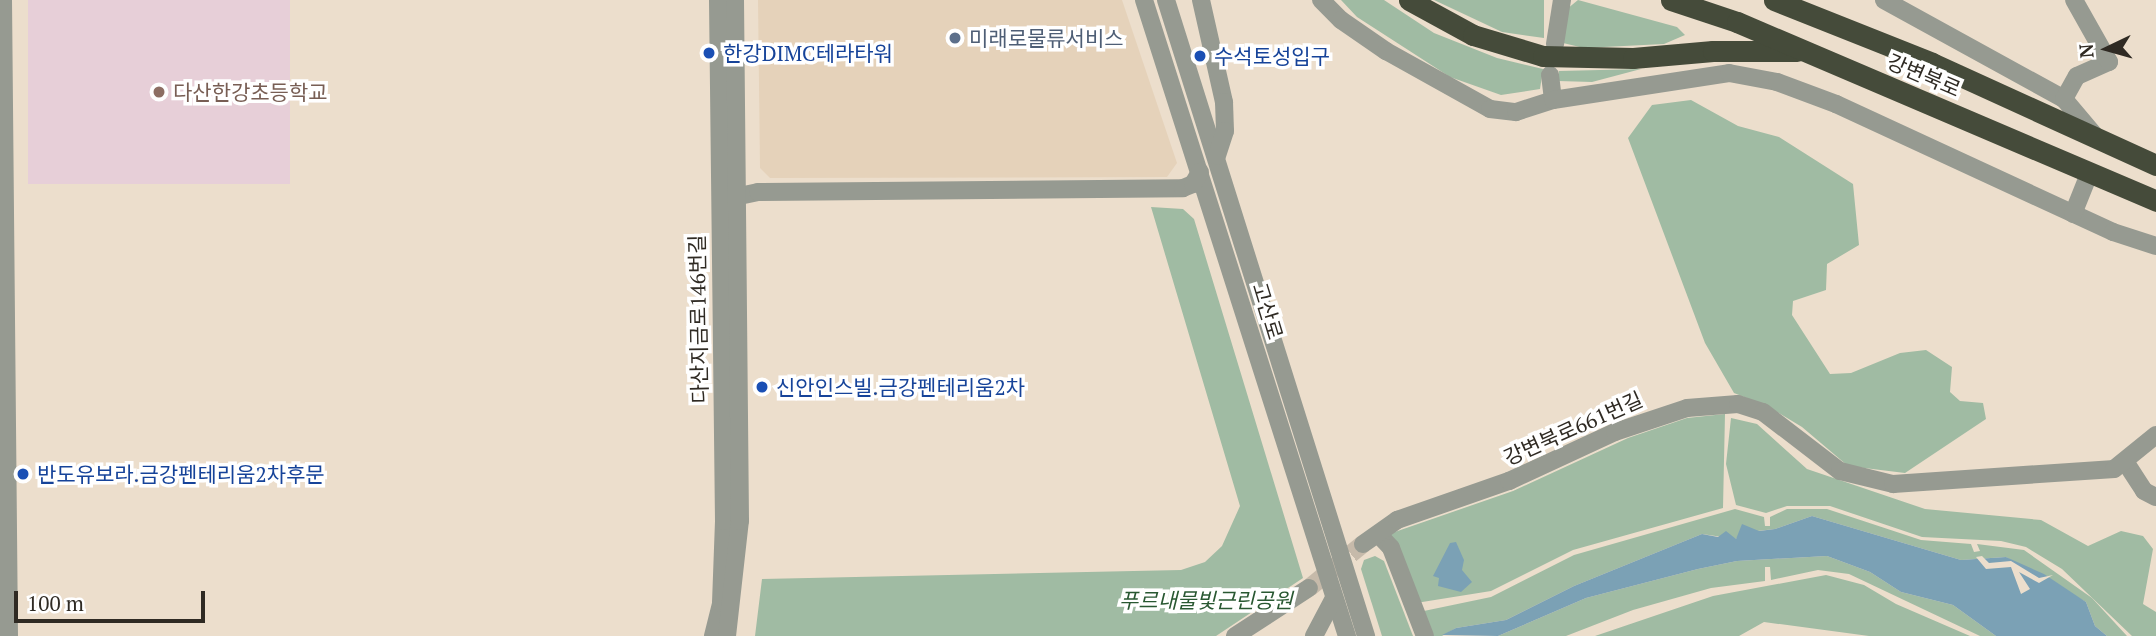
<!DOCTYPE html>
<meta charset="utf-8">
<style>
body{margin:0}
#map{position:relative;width:2156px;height:636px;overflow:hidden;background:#ecdecc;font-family:"PT Serif","Noto Sans KR",serif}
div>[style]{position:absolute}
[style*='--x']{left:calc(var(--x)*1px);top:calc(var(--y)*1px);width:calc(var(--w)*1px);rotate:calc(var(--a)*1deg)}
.built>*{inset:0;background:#e5d2ba}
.education>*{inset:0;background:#e7cfd8;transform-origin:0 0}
.green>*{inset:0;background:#a0bba3}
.water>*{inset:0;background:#7ba1b5}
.pier>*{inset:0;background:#ecdecc}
.minor-tunnel>*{height:18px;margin-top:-9px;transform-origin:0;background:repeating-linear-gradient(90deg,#c6baaa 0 18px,transparent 0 27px)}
.minor>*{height:18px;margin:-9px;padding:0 9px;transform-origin:9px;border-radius:9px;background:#969a91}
.highway>*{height:21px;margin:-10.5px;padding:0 10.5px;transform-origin:10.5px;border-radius:10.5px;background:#454b3a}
.dots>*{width:19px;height:19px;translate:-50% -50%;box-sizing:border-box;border:4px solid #fff;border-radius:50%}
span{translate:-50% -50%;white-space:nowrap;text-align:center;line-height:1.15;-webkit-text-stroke:7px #fff;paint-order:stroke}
.service-label{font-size:21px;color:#4e5e75}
.left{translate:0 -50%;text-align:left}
.transit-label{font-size:21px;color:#164399}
.street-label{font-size:21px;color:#2f2a23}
.education-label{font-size:21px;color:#785e54}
.park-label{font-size:21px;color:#295832;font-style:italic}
.north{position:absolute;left:2072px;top:14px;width:70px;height:70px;-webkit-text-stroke:5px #fff;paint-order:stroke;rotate:265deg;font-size:19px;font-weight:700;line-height:28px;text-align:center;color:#2f2a23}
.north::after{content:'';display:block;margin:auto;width:24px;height:32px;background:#2f2a23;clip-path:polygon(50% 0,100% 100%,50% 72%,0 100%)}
.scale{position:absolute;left:14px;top:591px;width:191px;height:32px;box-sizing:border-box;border:4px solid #2f2a23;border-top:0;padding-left:9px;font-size:21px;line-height:24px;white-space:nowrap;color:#2f2a23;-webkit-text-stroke:5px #fff;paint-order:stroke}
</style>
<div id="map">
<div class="built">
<div style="clip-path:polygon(758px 0,1122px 0,1177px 163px,1167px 177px,770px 178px,760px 168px)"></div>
</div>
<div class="education">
<div style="left:28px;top:0;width:262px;height:184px"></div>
</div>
<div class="green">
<div style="clip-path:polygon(1341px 0,1384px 0,1434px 33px,1497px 58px,1543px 69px,1540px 89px,1501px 95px,1450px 77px,1357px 17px)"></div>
<div style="clip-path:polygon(1434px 0,1544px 0,1544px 38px,1502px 32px)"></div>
<div style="clip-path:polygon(1578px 0,1677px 27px,1685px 35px,1664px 44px,1584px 48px,1563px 43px,1567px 9px)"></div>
<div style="clip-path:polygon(1641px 69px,1592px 82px,1558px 81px,1559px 71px)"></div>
<div style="clip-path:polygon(1691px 100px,1738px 126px,1779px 137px,1853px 184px,1859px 245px,1827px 264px,1826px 290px,1793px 301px,1792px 315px,1830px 374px,1851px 373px,1900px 353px,1926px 350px,1952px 367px,1950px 392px,1960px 401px,1983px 403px,1986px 419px,1905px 473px,1848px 466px,1802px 427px,1767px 406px,1734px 393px,1705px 343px,1628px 138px,1652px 105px)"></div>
<div style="clip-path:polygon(1151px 207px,1183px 209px,1194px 219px,1303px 578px,1216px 636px,755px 636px,762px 579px,1181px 570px,1205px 562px,1222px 546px,1240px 506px)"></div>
<div style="clip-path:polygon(1725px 414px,1723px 508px,1573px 550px,1491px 591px,1416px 603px,1389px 534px,1513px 491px,1628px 438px,1687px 418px)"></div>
<div style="clip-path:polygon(1731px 418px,1757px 424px,1807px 469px,1925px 509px,2041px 520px,2088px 546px,2121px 531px,2143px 536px,2153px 549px,2143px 604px,2156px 612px,2156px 636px,2132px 636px,2062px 569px,2026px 547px,2001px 541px,1922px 537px,1830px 506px,1787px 506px,1766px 513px,1736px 505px,1726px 464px)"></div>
<div style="clip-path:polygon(1735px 509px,1764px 517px,1765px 526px,1770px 526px,1770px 517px,1787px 509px,1827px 509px,1921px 540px,1971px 544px,1974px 552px,1980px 551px,1977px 544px,2024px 550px,2092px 598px,2127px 636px,2107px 636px,2095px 626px,2086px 602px,2006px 557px,1961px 560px,1812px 516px,1775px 529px,1740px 533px,1736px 539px,1702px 534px,1574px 586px,1506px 620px,1456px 628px,1442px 636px,1429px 636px,1419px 612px,1491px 597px,1574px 555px)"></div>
<div style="clip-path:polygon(1375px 556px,1384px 561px,1413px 636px,1382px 636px,1361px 569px,1364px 560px)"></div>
<div style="clip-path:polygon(1827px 556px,1870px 572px,1901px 592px,1953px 605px,1996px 636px,1980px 636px,1849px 574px,1818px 570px,1771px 580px,1770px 567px,1765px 567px,1765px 581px,1711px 588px,1633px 610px,1566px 636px,1498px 636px,1586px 598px,1698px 569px,1737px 561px)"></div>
<div style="clip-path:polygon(1826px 575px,1864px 585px,1896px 604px,1970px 636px,1869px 636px,1764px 622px,1739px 636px,1595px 636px,1713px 596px)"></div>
</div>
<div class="water">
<div style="clip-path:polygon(1812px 516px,1961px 560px,2006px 557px,2044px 574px,2086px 602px,2095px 626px,2107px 636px,1996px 636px,1953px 605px,1901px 592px,1870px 572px,1827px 556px,1737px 561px,1698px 569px,1586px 598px,1498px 636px,1442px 635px,1456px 628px,1506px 620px,1574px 586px,1702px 534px,1718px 537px,1726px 531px,1736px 539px,1742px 524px,1759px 531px,1775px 529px)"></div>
<div style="clip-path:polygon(1456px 542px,1464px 560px,1462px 570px,1472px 582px,1461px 592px,1438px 586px,1439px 578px,1433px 576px,1450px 543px)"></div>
</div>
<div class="pier">
<div style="clip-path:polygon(1982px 556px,1989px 563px,2011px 561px,2039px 578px,2053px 575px,2039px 583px,2019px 572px,2030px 589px,2021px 594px,2011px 567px,1986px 569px,1976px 557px)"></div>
</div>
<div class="minor-tunnel">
<div style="--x:1309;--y:588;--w:70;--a:-39.2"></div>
</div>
<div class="minor">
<div style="--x:3;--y:0;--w:636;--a:89.46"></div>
<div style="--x:1144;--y:0;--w:668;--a:72.3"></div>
<div style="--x:1166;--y:0;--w:667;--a:72.54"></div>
<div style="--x:1201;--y:0;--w:105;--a:77.3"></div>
<div style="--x:1224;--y:102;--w:29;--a:88"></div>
<div style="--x:1225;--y:131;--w:26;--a:108"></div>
<div style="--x:1321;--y:0;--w:28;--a:45"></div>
<div style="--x:1341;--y:20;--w:55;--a:34.6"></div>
<div style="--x:1386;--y:51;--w:119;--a:29.1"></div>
<div style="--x:1490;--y:109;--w:26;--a:7"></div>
<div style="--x:1516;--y:112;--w:39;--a:-18"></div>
<div style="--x:1884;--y:0;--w:205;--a:28.8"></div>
<div style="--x:2064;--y:99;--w:51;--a:49.8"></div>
<div style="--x:1555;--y:44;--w:45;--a:-81"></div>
<div style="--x:1550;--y:75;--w:25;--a:83"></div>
<div style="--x:1553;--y:100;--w:178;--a:-8.7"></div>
<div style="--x:1729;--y:73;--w:49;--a:10.6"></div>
<div style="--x:1777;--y:82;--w:63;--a:20.4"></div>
<div style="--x:1836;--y:104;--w:305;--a:24.8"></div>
<div style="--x:2113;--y:232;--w:45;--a:18"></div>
<div style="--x:2064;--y:99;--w:26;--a:-61"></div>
<div style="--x:2077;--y:76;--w:35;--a:-24"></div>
<div style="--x:2109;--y:62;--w:71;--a:-119.4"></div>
<div style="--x:725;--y:199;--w:34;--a:-12"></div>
<div style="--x:758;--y:192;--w:425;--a:-0.5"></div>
<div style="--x:1183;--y:188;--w:11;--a:-22"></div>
<div style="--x:1193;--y:184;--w:14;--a:-60"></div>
<div style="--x:2073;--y:214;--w:43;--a:-68.2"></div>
<div style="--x:2126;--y:463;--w:33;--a:57"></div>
<div style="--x:2144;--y:491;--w:13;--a:27"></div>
<div style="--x:1380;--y:536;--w:16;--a:47"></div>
<div style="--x:1391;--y:548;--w:94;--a:68.9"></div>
<div style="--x:1363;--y:544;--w:42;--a:-35.2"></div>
<div style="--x:1397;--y:520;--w:119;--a:-19.2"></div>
<div style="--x:1509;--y:481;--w:117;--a:-24.8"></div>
<div style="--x:1615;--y:432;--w:76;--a:-18.4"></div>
<div style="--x:1687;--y:408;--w:51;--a:-4.5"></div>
<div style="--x:1738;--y:404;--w:26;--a:18"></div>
<div style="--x:1763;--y:412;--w:97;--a:37.5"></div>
<div style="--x:1840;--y:471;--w:55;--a:13.8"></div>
<div style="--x:1893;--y:484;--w:222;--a:-3.9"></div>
<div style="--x:2114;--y:469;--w:54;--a:-39"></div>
<div style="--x:713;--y:636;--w:34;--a:-76"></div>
<div style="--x:721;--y:603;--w:82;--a:-87.9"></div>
<div style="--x:724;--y:521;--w:521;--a:-90.66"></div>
<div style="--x:727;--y:636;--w:116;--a:-83.6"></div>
<div style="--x:740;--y:521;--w:521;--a:-90.55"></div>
<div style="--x:1235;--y:636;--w:88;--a:-33"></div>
<div style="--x:1314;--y:636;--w:43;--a:-62.2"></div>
</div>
<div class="highway">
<div style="--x:1409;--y:0;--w:73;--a:28.7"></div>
<div style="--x:1473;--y:35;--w:73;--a:16.7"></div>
<div style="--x:1543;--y:56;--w:90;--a:1.3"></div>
<div style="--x:1633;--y:58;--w:80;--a:-5"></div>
<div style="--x:1713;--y:51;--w:84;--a:0"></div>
<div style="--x:1671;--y:0;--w:70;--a:18.4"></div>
<div style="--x:1737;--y:22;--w:456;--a:23.1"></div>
<div style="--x:1774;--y:0;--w:170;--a:21.7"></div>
<div style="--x:1932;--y:63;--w:246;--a:24.5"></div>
</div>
<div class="dots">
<div style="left:955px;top:38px;background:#5c6f8a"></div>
<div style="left:709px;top:53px;background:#1a4fb4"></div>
<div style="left:1200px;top:56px;background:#1a4fb4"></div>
<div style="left:159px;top:92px;background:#8d6e63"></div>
<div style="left:762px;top:387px;background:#1a4fb4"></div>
<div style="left:23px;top:474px;background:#1a4fb4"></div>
</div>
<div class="service-label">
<span class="left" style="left:969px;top:38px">미래로물류서비스</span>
</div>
<div class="transit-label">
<span class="left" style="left:723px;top:53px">한강DIMC테라타워</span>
<span class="left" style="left:1214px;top:56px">수석토성입구</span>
<span class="left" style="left:776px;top:387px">신안인스빌.금강펜테리움2차</span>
<span class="left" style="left:37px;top:474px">반도유보라.금강펜테리움2차후문</span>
</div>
<div class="street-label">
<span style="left:1924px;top:75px;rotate:23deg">강변북로</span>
<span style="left:1268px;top:311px;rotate:73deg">고산로</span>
<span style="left:698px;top:319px;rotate:-91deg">다산지금로146번길</span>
<span style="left:1573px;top:428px;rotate:-24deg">강변북로661번길</span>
</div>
<div class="education-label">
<span class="left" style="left:173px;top:92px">다산한강초등학교</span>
</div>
<div class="park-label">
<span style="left:1206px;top:600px">푸르내물빛근린공원</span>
</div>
<div class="north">N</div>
<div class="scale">100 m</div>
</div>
